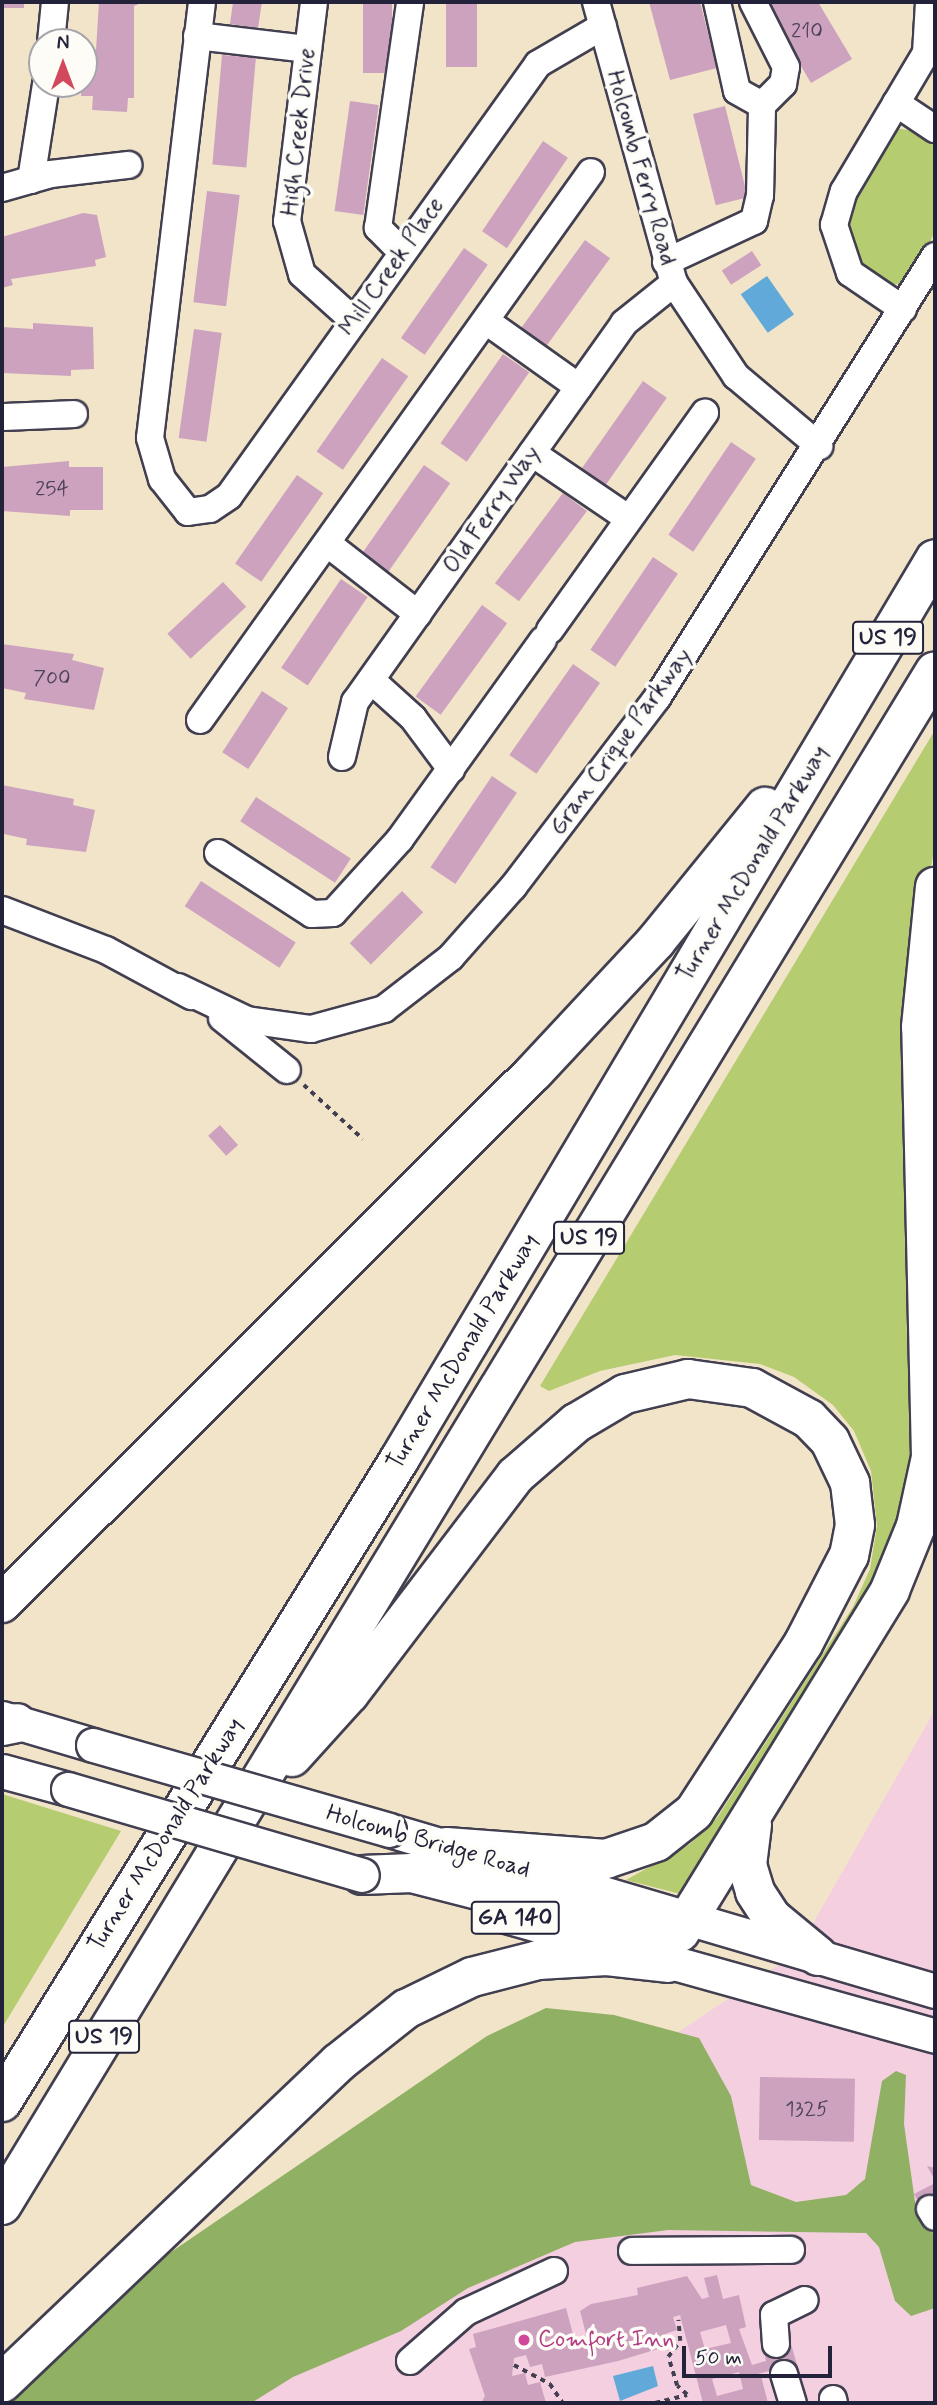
<!DOCTYPE html>
<style>
body{margin:0}
#map{position:relative;width:937px;height:2405px;overflow:hidden;background:#f2e4c9;font-family:Mynerve,sans-serif}
div>[style]{position:absolute}
[style*='--x']{left:calc(var(--x)*1px);top:calc(var(--y)*1px);width:calc(var(--w)*1px);rotate:calc(var(--a)*1deg)}
.built>*{inset:0;background:#f3cfe0}
.green>*{inset:0;background:#b5cc71}
.forest>*{inset:0;background:#90b063}
.water>*{inset:0;background:#60a9d8;transform-origin:0 0}
.building>*{inset:0;background:#cda2be;transform-origin:0 0}
.path>*{height:3.5px;margin-top:-1.75px;transform-origin:0;background:repeating-linear-gradient(90deg,#413f50 0 5px,transparent 0 10px)}
.roads{filter:drop-shadow(2px 0 #413f50) drop-shadow(-2px 0 #413f50) drop-shadow(0 2px #413f50) drop-shadow(0 -2px #413f50)}
.minor>*{height:26px;margin:-13px;padding:0 13px;transform-origin:13px;border-radius:13px;background:#fff}
.major>*{height:33px;margin:-16.5px;padding:0 16.5px;transform-origin:16.5px;border-radius:16.5px;background:#fff}
.highway>*{height:38px;margin:-19px;padding:0 19px;transform-origin:19px;border-radius:19px;background:#fff}
.bridges{filter:drop-shadow(2px 0 #413f50) drop-shadow(-2px 0 #413f50) drop-shadow(0 2px #413f50) drop-shadow(0 -2px #413f50)}
.major-bridge>*{height:33px;margin:-16.5px;padding:0 16.5px;transform-origin:16.5px;border-radius:16.5px;background:#fff}
.dots>*{width:19px;height:19px;translate:-50% -50%;box-sizing:border-box;border:4px solid #fdfcf7;border-radius:50%}
span{translate:-50% -50%;white-space:nowrap;text-align:center;line-height:1.15;-webkit-text-stroke:7px #fdfcf7;paint-order:stroke}
.number-label{font-size:21px;color:#4d425c}
.number-label span{-webkit-text-stroke-width:0}
.shield-label span{padding:2px 5px;background:#fdfcf7;border:2px solid;border-radius:5px;-webkit-text-stroke-width:0}
.shield-label{font-size:23px;color:#22223b;font-weight:700}
.street-label{font-size:24px;color:#22223b}
.hotel-label{font-size:24px;color:#b23c85}
.left{translate:0 -50%;text-align:left}
.frame{position:absolute;inset:0;border:4px solid #22223b;pointer-events:none}
.north{position:absolute;left:28px;top:28px;width:70px;height:70px;box-sizing:border-box;background:#fdfcf7;border:2px solid #a5a5ac;border-radius:50%;rotate:0deg;font-size:19px;font-weight:700;line-height:28px;text-align:center;color:#22223b}
.north::after{content:'';display:block;margin:auto;width:24px;height:32px;background:#d1495b;clip-path:polygon(50% 0,100% 100%,50% 72%,0 100%)}
.scale{position:absolute;left:682px;top:2346px;width:150px;height:32px;box-sizing:border-box;border:4px solid #22223b;border-top:0;padding-left:9px;font-size:21px;line-height:24px;white-space:nowrap;color:#22223b;-webkit-text-stroke:5px #fdfcf7;paint-order:stroke}
</style>
<div id="map">
<div class="built">
<div style="clip-path:polygon(935px 1710px,935px 2403px,128px 2403px,796px 1953px)"></div>
</div>
<div class="green">
<div style="clip-path:polygon(894px 128px,922px 132px,935px 147px,935px 231px,919px 266px,902px 284px,888px 284px,867px 277px,844px 250px,849px 194px)"></div>
<div style="clip-path:polygon(935px 730px,935px 846px,922px 913px,925px 1436px,902px 1536px,688px 1896px,626px 1880px,690px 1844px,717px 1818px,853px 1607px,870px 1569px,877px 1526px,871px 1471px,854px 1431px,833px 1405px,794px 1377px,760px 1364px,675px 1355px,600px 1371px,549px 1391px,540px 1386px)"></div>
<div style="clip-path:polygon(2px 1794px,121px 1831px,2px 2028px)"></div>
</div>
<div class="forest">
<div style="clip-path:polygon(546px 2008px,614px 2015px,699px 2038px,731px 2096px,751px 2185px,796px 2202px,846px 2195px,865px 2179px,882px 2081px,896px 2071px,906px 2075px,904px 2124px,916px 2209px,935px 2236px,935px 2308px,911px 2316px,895px 2301px,879px 2247px,866px 2233px,668px 2230px,575px 2242px,468px 2288px,401px 2331px,293px 2377px,251px 2403px,2px 2403px,136px 2276px,487px 2036px)"></div>
</div>
<div class="water">
<div style="left:767px;top:276px;width:47px;height:32px;rotate:55deg"></div>
<div style="clip-path:polygon(653px 2366px,658px 2386px,620px 2401px,613px 2376px)"></div>
</div>
<div class="building">
<div style="left:2px;top:2px;width:22px;height:6px"></div>
<div style="clip-path:polygon(99px 2px,144px 2px,134px 6px,134px 98px,128px 98px,127px 112px,92px 110px,93px 96px,81px 96px,84px 49px,96px 50px)"></div>
<div style="clip-path:polygon(233px 2px,262px 2px,258px 28px,230px 24px)"></div>
<div style="left:363px;top:2px;width:29px;height:71px"></div>
<div style="left:446px;top:2px;width:31px;height:65px"></div>
<div style="clip-path:polygon(649px 2px,700px 2px,717px 68px,670px 80px)"></div>
<div style="clip-path:polygon(763px 2px,818px 2px,852px 59px,811px 83px)"></div>
<div style="left:222px;top:55px;width:34px;height:110px;rotate:5deg"></div>
<div style="left:350px;top:101px;width:29px;height:111px;rotate:8deg"></div>
<div style="left:725px;top:106px;width:94px;height:33px;rotate:76deg"></div>
<div style="left:543px;top:141px;width:30px;height:109px;rotate:34deg"></div>
<div style="left:207px;top:191px;width:33px;height:112px;rotate:7deg"></div>
<div style="clip-path:polygon(83px 213px,97px 215px,106px 257px,95px 260px,96px 266px,11px 279px,13px 285px,2px 288px,2px 237px)"></div>
<div style="left:585px;top:240px;width:31px;height:113px;rotate:36deg"></div>
<div style="left:464px;top:248px;width:29px;height:110px;rotate:35deg"></div>
<div style="left:752px;top:251px;width:17px;height:36px;rotate:57deg"></div>
<div style="clip-path:polygon(33px 323px,93px 327px,94px 369px,71px 370px,71px 376px,2px 373px,2px 327px,33px 329px)"></div>
<div style="left:194px;top:329px;width:28px;height:110px;rotate:8deg"></div>
<div style="left:503px;top:354px;width:32px;height:109px;rotate:35deg"></div>
<div style="left:382px;top:358px;width:32px;height:114px;rotate:35deg"></div>
<div style="left:643px;top:381px;width:29px;height:112px;rotate:35deg"></div>
<div style="left:731px;top:442px;width:30px;height:112px;rotate:34deg"></div>
<div style="clip-path:polygon(69px 461px,69px 467px,103px 467px,103px 510px,70px 510px,70px 516px,2px 511px,2px 467px)"></div>
<div style="left:424px;top:465px;width:32px;height:110px;rotate:35deg"></div>
<div style="left:297px;top:475px;width:32px;height:108px;rotate:35deg"></div>
<div style="left:563px;top:493px;width:30px;height:113px;rotate:37deg"></div>
<div style="left:653px;top:557px;width:30px;height:112px;rotate:34deg"></div>
<div style="left:341px;top:579px;width:32px;height:107px;rotate:34deg"></div>
<div style="left:223px;top:582px;width:34px;height:76px;rotate:47deg"></div>
<div style="left:482px;top:605px;width:31px;height:113px;rotate:36deg"></div>
<div style="clip-path:polygon(2px 644px,74px 654px,72px 660px,104px 668px,94px 710px,24px 699px,26px 693px,2px 688px)"></div>
<div style="left:573px;top:664px;width:33px;height:111px;rotate:35deg"></div>
<div style="left:262px;top:691px;width:31px;height:73px;rotate:33deg"></div>
<div style="left:492px;top:776px;width:30px;height:110px;rotate:34deg"></div>
<div style="clip-path:polygon(2px 785px,74px 799px,73px 805px,95px 810px,86px 852px,26px 845px,27px 839px,4px 834px)"></div>
<div style="left:256px;top:797px;width:113px;height:29px;rotate:33deg"></div>
<div style="left:201px;top:881px;width:113px;height:30px;rotate:33deg"></div>
<div style="left:402px;top:891px;width:30px;height:74px;rotate:45deg"></div>
<div style="left:220px;top:1125px;width:27px;height:16px;rotate:48deg"></div>
<div style="left:760px;top:2077px;width:95px;height:63px;rotate:1deg"></div>
<div style="clip-path:polygon(927px 2166px,935px 2168px,935px 2180px)"></div>
<div style="clip-path:polygon(935px 2183px,935px 2206px,924px 2212px,914px 2194px)"></div>
<div style="clip-path:polygon(evenodd,717px 2275px,723px 2299px,739px 2295px,746px 2327px,739px 2329px,752px 2365px,766px 2361px,764px 2351px,791px 2344px,799px 2371px,771px 2378px,769px 2371px,754px 2375px,761px 2376px,768px 2403px,703px 2403px,680px 2315px,673px 2317px,677px 2330px,665px 2334px,668px 2346px,618px 2361px,545px 2377px,542px 2364px,530px 2367px,526px 2355px,514px 2358px,512px 2376px,525px 2373px,528px 2385px,540px 2382px,546px 2403px,481px 2403px,485px 2396px,469px 2349px,476px 2347px,473px 2334px,566px 2308px,575px 2342px,587px 2338px,580px 2311px,591px 2304px,638px 2295px,637px 2288px,687px 2276px,702px 2299px,709px 2297px,704px 2278px,717px 2275px,726px 2325px,731px 2343px,705px 2349px,700px 2332px,726px 2325px,717px 2275px,739px 2372px,743px 2389px,717px 2396px,712px 2379px,739px 2372px)"></div>
</div>
<div class="path">
<div style="--x:304;--y:1085;--w:80;--a:42.5"></div>
<div style="--x:514;--y:2365;--w:41;--a:27.8"></div>
<div style="--x:550;--y:2384;--w:23;--a:56"></div>
<div style="--x:581;--y:2403;--w:8;--a:0"></div>
<div style="--x:655;--y:2403;--w:33;--a:-14"></div>
<div style="--x:687;--y:2395;--w:13;--a:-138"></div>
<div style="--x:677;--y:2386;--w:30;--a:-107"></div>
<div style="--x:668;--y:2357;--w:20;--a:-53"></div>
<div style="--x:680;--y:2341;--w:21;--a:-95"></div>
</div>
<div class="roads">
<div class="minor">
<div style="--x:202;--y:2;--w:439;--a:96.8"></div>
<div style="--x:150;--y:438;--w:43;--a:73.7"></div>
<div style="--x:162;--y:479;--w:42;--a:51.8"></div>
<div style="--x:188;--y:512;--w:22;--a:-8"></div>
<div style="--x:210;--y:509;--w:23;--a:-34"></div>
<div style="--x:229;--y:496;--w:531;--a:-54.42"></div>
<div style="--x:538;--y:64;--w:75;--a:-30.3"></div>
<div style="--x:314;--y:2;--w:221;--a:97"></div>
<div style="--x:287;--y:221;--w:55;--a:74.2"></div>
<div style="--x:302;--y:274;--w:70;--a:42.1"></div>
<div style="--x:596;--y:2;--w:292;--a:74.5"></div>
<div style="--x:674;--y:283;--w:112;--a:56.3"></div>
<div style="--x:736;--y:376;--w:109;--a:40.1"></div>
<div style="--x:717;--y:2;--w:91;--a:77.3"></div>
<div style="--x:737;--y:91;--w:29;--a:29"></div>
<div style="--x:197;--y:36;--w:112;--a:6.7"></div>
<div style="--x:51;--y:42;--w:40;--a:-84.3"></div>
<div style="--x:896;--y:103;--w:47;--a:33.7"></div>
<div style="--x:31;--y:180;--w:97;--a:-81.1"></div>
<div style="--x:2;--y:188;--w:51;--a:-15.9"></div>
<div style="--x:51;--y:174;--w:78;--a:-6.7"></div>
<div style="--x:401;--y:251;--w:33;--a:-135"></div>
<div style="--x:378;--y:228;--w:228;--a:-81.9"></div>
<div style="--x:666;--y:262;--w:97;--a:-25"></div>
<div style="--x:754;--y:221;--w:26;--a:-77"></div>
<div style="--x:760;--y:196;--w:91;--a:-88.7"></div>
<div style="--x:762;--y:105;--w:30;--a:-45"></div>
<div style="--x:783;--y:84;--w:17;--a:-80"></div>
<div style="--x:786;--y:67;--w:73;--a:-116.9"></div>
<div style="--x:903;--y:309;--w:64;--a:-145.8"></div>
<div style="--x:850;--y:273;--w:51;--a:-108.4"></div>
<div style="--x:834;--y:225;--w:35;--a:-74"></div>
<div style="--x:844;--y:191;--w:161;--a:-59.3"></div>
<div style="--x:926;--y:53;--w:51;--a:-86.6"></div>
<div style="--x:486;--y:321;--w:114;--a:35.4"></div>
<div style="--x:2;--y:417;--w:72;--a:-2.4"></div>
<div style="--x:532;--y:453;--w:117;--a:34.2"></div>
<div style="--x:328;--y:544;--w:114;--a:37.9"></div>
<div style="--x:550;--y:630;--w:267;--a:-54.5"></div>
<div style="--x:371;--y:680;--w:57;--a:42.1"></div>
<div style="--x:413;--y:718;--w:64;--a:53.3"></div>
<div style="--x:200;--y:720;--w:673;--a:-54.49"></div>
<div style="--x:342;--y:757;--w:57;--a:-76.7"></div>
<div style="--x:355;--y:702;--w:465;--a:-54.6"></div>
<div style="--x:624;--y:323;--w:64;--a:-38.7"></div>
<div style="--x:218;--y:853;--w:112;--a:33"></div>
<div style="--x:312;--y:914;--w:21;--a:-3"></div>
<div style="--x:333;--y:913;--w:100;--a:-47.8"></div>
<div style="--x:400;--y:839;--w:245;--a:-54.3"></div>
<div style="--x:2;--y:910;--w:111;--a:21"></div>
<div style="--x:106;--y:950;--w:97;--a:28.4"></div>
<div style="--x:178;--y:987;--w:76;--a:25.6"></div>
<div style="--x:247;--y:1020;--w:65;--a:8"></div>
<div style="--x:311;--y:1029;--w:76;--a:-15.3"></div>
<div style="--x:384;--y:1009;--w:85;--a:-37.8"></div>
<div style="--x:451;--y:957;--w:94;--a:-48.5"></div>
<div style="--x:513;--y:887;--w:238;--a:-52.7"></div>
<div style="--x:657;--y:698;--w:522;--a:-57.83"></div>
<div style="--x:222;--y:1018;--w:83;--a:38.7"></div>
<div style="--x:930;--y:2209;--w:9;--a:58"></div>
<div style="--x:632;--y:2251;--w:159;--a:-0.4"></div>
<div style="--x:776;--y:2344;--w:29;--a:-94"></div>
<div style="--x:774;--y:2315;--w:34;--a:-26"></div>
<div style="--x:410;--y:2361;--w:74;--a:-41.2"></div>
<div style="--x:466;--y:2312;--w:97;--a:-25"></div>
<div style="--x:784;--y:2374;--w:30;--a:73"></div>
<div style="--x:833;--y:2399;--w:4;--a:76"></div>
</div>
<div class="major">
<div style="--x:2;--y:1718;--w:95;--a:16.5"></div>
<div style="--x:2;--y:1771;--w:68;--a:15.3"></div>
<div style="--x:389;--y:1830;--w:569;--a:16.43"></div>
<div style="--x:506;--y:1916;--w:445;--a:15.6"></div>
</div>
<div class="highway">
<div style="--x:2;--y:1603;--w:752;--a:-44.95"></div>
<div style="--x:534;--y:1072;--w:179;--a:-47"></div>
<div style="--x:656;--y:941;--w:173;--a:-50.9"></div>
<div style="--x:2;--y:1726;--w:15;--a:-11"></div>
<div style="--x:292;--y:1757;--w:85;--a:-47.9"></div>
<div style="--x:349;--y:1694;--w:274;--a:-52.7"></div>
<div style="--x:515;--y:1476;--w:81;--a:-41"></div>
<div style="--x:576;--y:1423;--w:57;--a:-30.6"></div>
<div style="--x:625;--y:1394;--w:65;--a:-13.4"></div>
<div style="--x:688;--y:1379;--w:65;--a:8"></div>
<div style="--x:752;--y:1388;--w:65;--a:28.5"></div>
<div style="--x:809;--y:1419;--w:30;--a:46"></div>
<div style="--x:830;--y:1441;--w:47;--a:64.5"></div>
<div style="--x:850;--y:1483;--w:42;--a:83.2"></div>
<div style="--x:855;--y:1525;--w:31;--a:101"></div>
<div style="--x:849;--y:1555;--w:100;--a:117.3"></div>
<div style="--x:803;--y:1644;--w:200;--a:123"></div>
<div style="--x:694;--y:1812;--w:48;--a:141.7"></div>
<div style="--x:656;--y:1842;--w:53;--a:161.2"></div>
<div style="--x:606;--y:1859;--w:160;--a:-175.7"></div>
<div style="--x:752;--y:1825;--w:40;--a:97.1"></div>
<div style="--x:747;--y:1865;--w:28;--a:73"></div>
<div style="--x:755;--y:1892;--w:30;--a:57"></div>
<div style="--x:771;--y:1917;--w:61;--a:39.7"></div>
<div style="--x:362;--y:1875;--w:50;--a:-2.3"></div>
<div style="--x:412;--y:1873;--w:246;--a:14.4"></div>
<div style="--x:650;--y:1934;--w:30;--a:-4"></div>
<div style="--x:680;--y:1932;--w:401;--a:-58.4"></div>
<div style="--x:890;--y:1590;--w:69;--a:-67.9"></div>
<div style="--x:916;--y:1526;--w:71;--a:-77.7"></div>
<div style="--x:931;--y:1457;--w:430;--a:-91.3"></div>
<div style="--x:921;--y:1027;--w:141;--a:-84.3"></div>
<div style="--x:2;--y:2102;--w:755;--a:-58.27"></div>
<div style="--x:399;--y:1460;--w:1048;--a:-59.25"></div>
<div style="--x:2;--y:2205;--w:1795;--a:-58.69"></div>
<div style="--x:2;--y:2383;--w:464;--a:-43.6"></div>
<div style="--x:338;--y:2063;--w:87;--a:-38.5"></div>
<div style="--x:406;--y:2009;--w:73;--a:-25.9"></div>
<div style="--x:472;--y:1977;--w:68;--a:-14.4"></div>
<div style="--x:538;--y:1960;--w:69;--a:-3.3"></div>
<div style="--x:607;--y:1956;--w:61;--a:6.5"></div>
</div>
</div>
<div class="bridges">
<div class="major-bridge">
<div style="--x:93;--y:1745;--w:308;--a:16"></div>
<div style="--x:68;--y:1789;--w:306;--a:16.3"></div>
</div>
</div>
<div class="dots">
<div style="left:524px;top:2340px;background:#d1479c"></div>
</div>
<div class="number-label">
<span style="left:807px;top:31px">210</span>
<span style="left:52px;top:489px">254</span>
<span style="left:52px;top:678px">700</span>
<span style="left:807px;top:2109px">1325</span>
</div>
<div class="shield-label">
<span style="left:888px;top:638px">US 19</span>
<span style="left:589px;top:1238px">US 19</span>
<span style="left:515px;top:1918px">GA 140</span>
<span style="left:104px;top:2037px">US 19</span>
</div>
<div class="street-label">
<span style="left:299px;top:132px;rotate:-84deg">High Creek Drive</span>
<span style="left:641px;top:168px;rotate:74deg">Holcomb Ferry Road</span>
<span style="left:392px;top:267px;rotate:-55deg">Mill Creek Place</span>
<span style="left:492px;top:510px;rotate:-55deg">Old Ferry Way</span>
<span style="left:621px;top:742px;rotate:-54deg">Gran Crique Parkway</span>
<span style="left:753px;top:864px;rotate:-59deg">Turner McDonald Parkway</span>
<span style="left:463px;top:1352px;rotate:-59deg">Turner McDonald Parkway</span>
<span style="left:166px;top:1835px;rotate:-58deg">Turner McDonald Parkway</span>
<span style="left:428px;top:1842px;rotate:16deg">Holcomb Bridge Road</span>
</div>
<div class="hotel-label">
<span class="left" style="left:538px;top:2340px">Comfort Inn</span>
</div>
<div class="frame"></div>
<div class="north">N</div>
<div class="scale">50 m</div>
</div>
